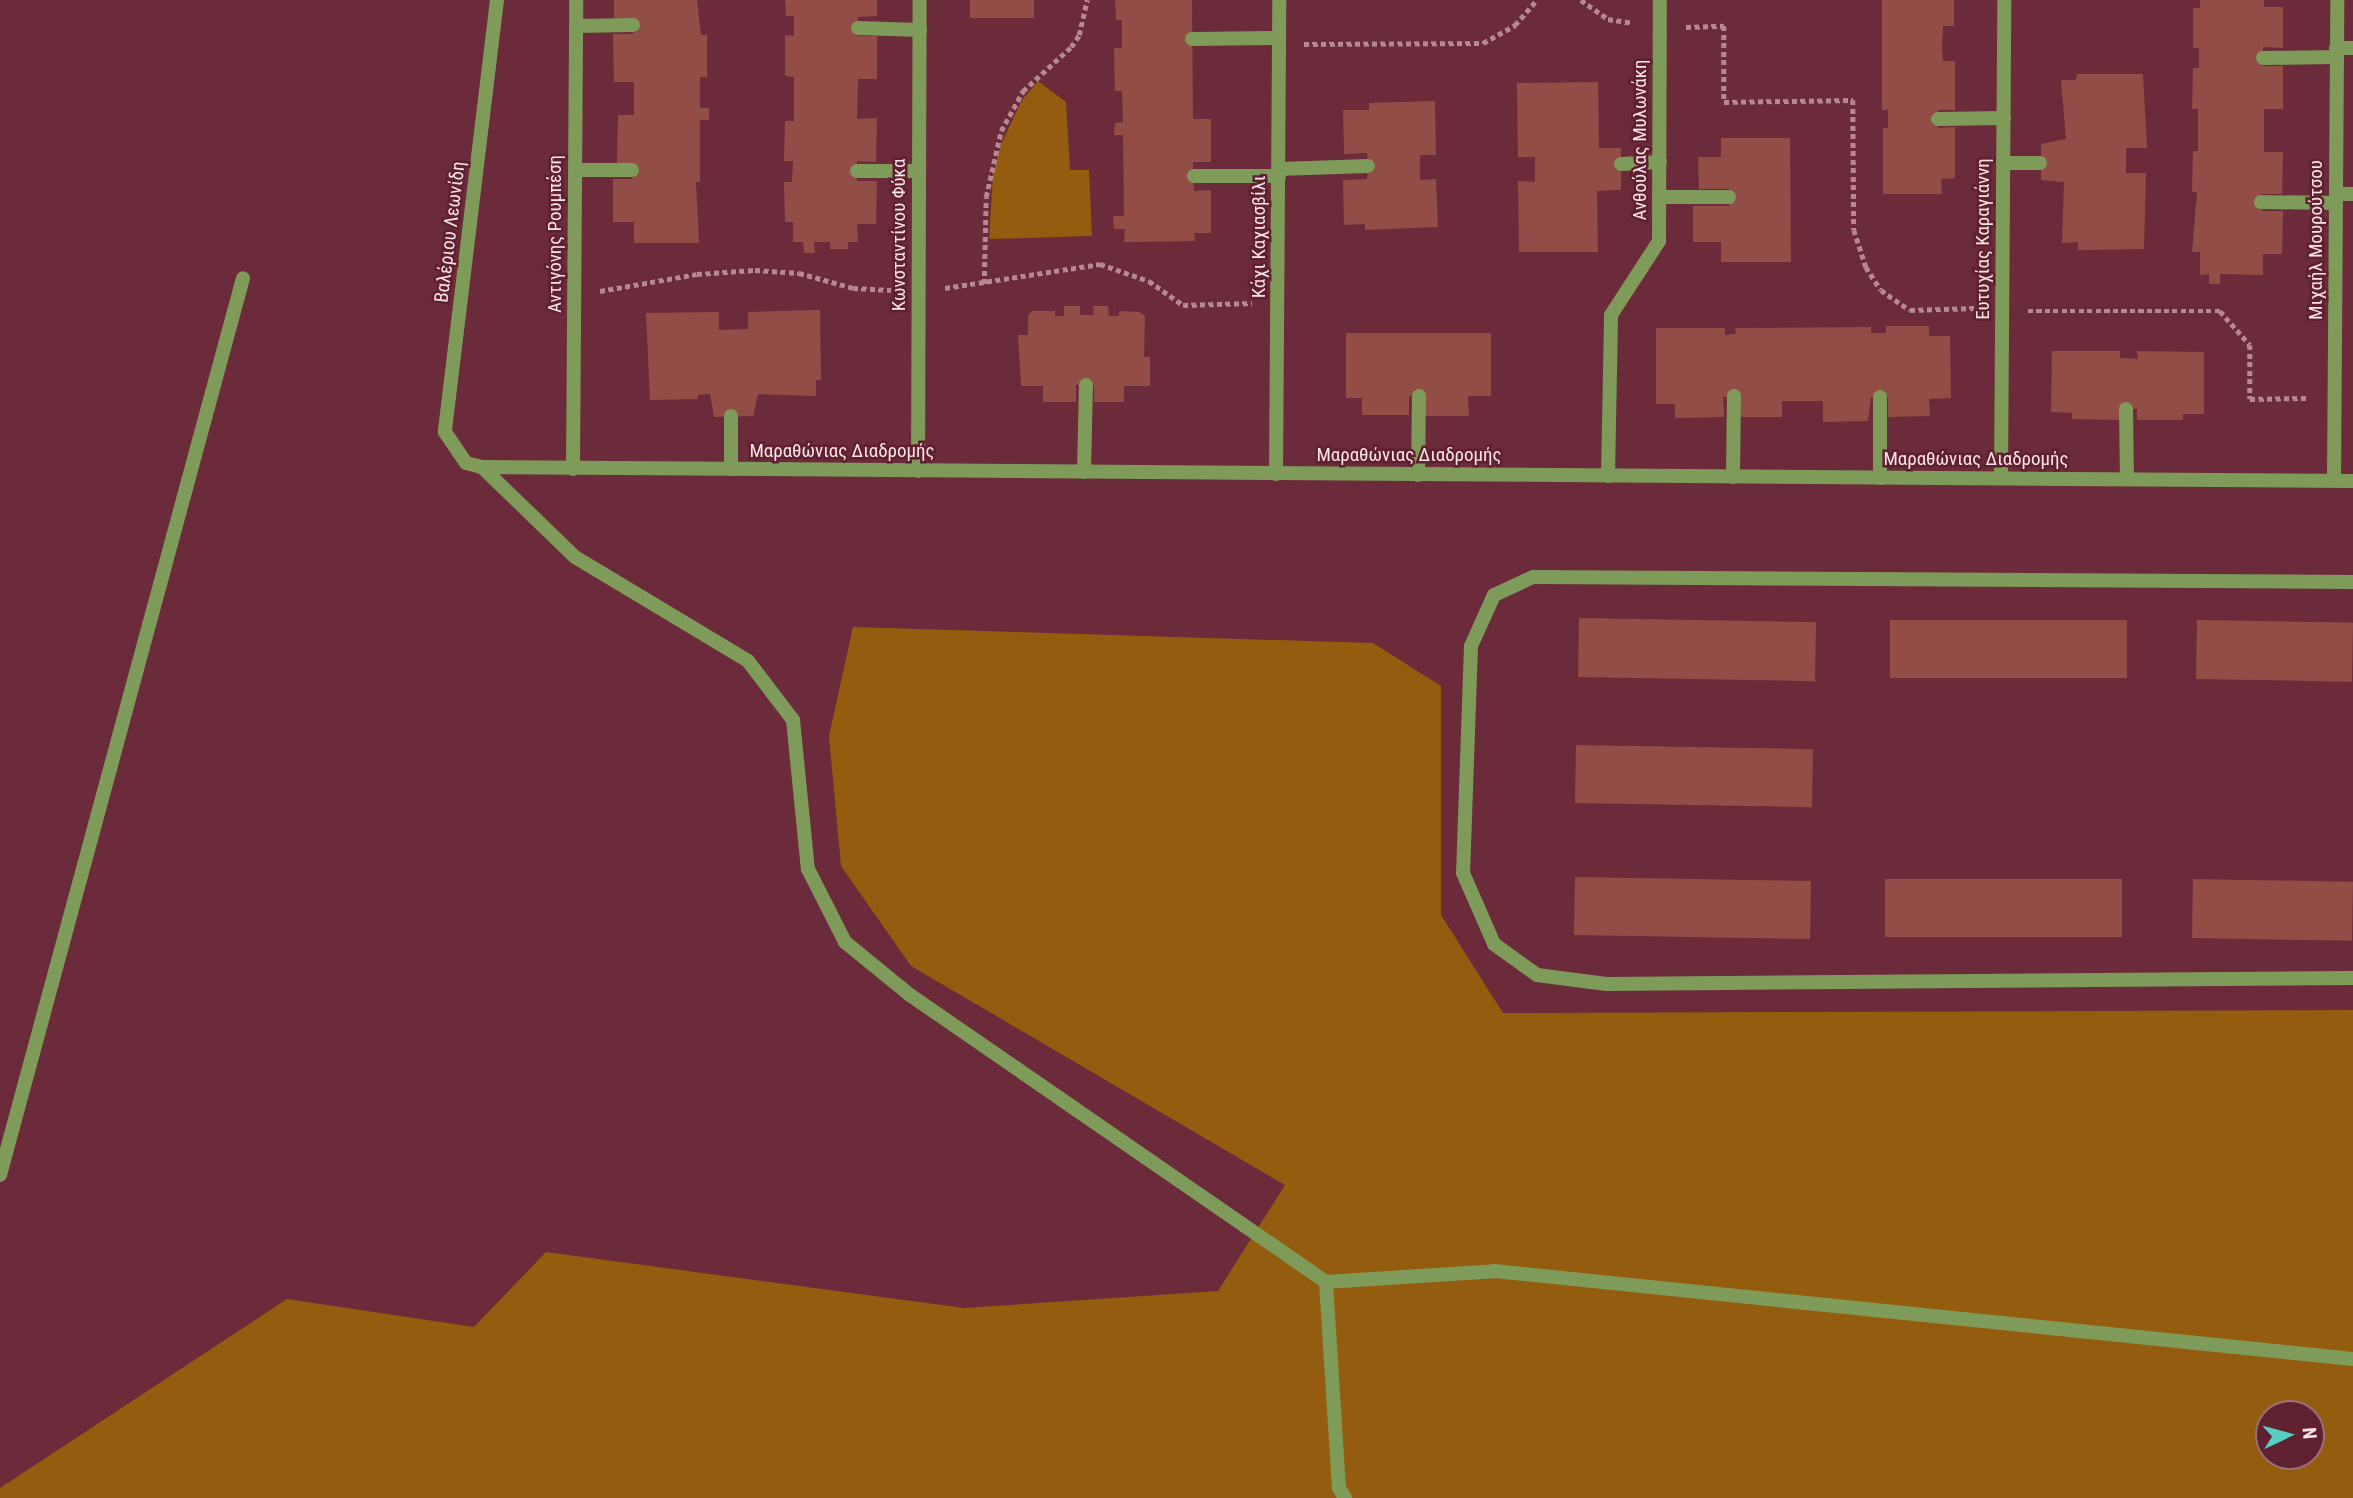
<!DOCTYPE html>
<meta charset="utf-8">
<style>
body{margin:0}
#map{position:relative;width:2353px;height:1498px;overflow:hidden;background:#6b2b3a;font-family:"Roboto Condensed",sans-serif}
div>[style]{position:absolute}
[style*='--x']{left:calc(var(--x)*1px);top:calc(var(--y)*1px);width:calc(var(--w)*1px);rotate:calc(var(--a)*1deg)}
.green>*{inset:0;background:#945c0e}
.building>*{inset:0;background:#924e46;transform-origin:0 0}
.path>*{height:4.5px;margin-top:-2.25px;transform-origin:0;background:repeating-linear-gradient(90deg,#b58892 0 5px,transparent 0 8.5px)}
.lane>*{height:14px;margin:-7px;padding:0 7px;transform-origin:7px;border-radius:7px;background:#7f9b59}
.street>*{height:14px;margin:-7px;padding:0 7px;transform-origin:7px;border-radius:7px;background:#7f9b59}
span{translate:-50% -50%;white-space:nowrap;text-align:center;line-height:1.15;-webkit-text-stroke:5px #5f2030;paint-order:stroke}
.street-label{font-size:19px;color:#fde4e8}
.north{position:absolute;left:2255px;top:1400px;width:70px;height:70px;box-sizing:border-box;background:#5f2030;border:2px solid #9e6e7a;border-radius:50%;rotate:85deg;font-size:19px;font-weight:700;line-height:28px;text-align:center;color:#fde4e8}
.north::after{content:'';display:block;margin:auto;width:24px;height:32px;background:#56cec4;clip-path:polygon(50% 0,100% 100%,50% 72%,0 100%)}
</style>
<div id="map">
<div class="green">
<div style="clip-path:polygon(1038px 81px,1066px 102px,1070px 170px,1089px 170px,1092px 236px,989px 239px,993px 174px,1001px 144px,1022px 100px)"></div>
<div style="clip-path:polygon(evenodd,853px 627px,1373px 643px,1441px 686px,1441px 915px,1503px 1013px,2353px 1010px,2353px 1498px,0 1498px,0 1488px,287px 1299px,474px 1327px,546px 1252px,964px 1308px,1218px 1291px,1285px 1185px,911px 966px,841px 866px,829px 736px,853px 627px,2269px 1414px,2311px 1414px,2311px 1456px,2269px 1456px,2269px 1414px)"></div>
</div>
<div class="building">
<div style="clip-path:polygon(614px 0,697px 0,701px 35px,707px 35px,707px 77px,700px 77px,700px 108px,709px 108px,709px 120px,700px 120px,700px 182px,696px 182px,699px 243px,634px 243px,634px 222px,613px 222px,613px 179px,632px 179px,632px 163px,617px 163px,618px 115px,634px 115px,634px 82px,614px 82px,613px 34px,633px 34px,633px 18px,614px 18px)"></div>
<div style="clip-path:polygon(785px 0,877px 0,877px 16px,858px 17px,858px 36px,877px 36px,877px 79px,858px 79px,857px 119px,877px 118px,876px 162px,857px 161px,857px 181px,877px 181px,876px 224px,857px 224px,858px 242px,848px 242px,848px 249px,830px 249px,830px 242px,814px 242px,815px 253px,804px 253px,803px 242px,793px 242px,793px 222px,785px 222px,784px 182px,792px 182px,793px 161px,784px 161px,785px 121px,794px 121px,794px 77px,785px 76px,785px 35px,794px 36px,794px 16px,786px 16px)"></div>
<div style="left:970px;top:0;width:64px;height:18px"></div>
<div style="clip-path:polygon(1115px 0,1192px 0,1193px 119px,1211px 119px,1211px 162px,1193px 162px,1194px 191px,1211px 190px,1211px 233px,1194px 233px,1195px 241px,1124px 242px,1125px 229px,1114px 229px,1113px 216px,1124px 216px,1123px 135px,1114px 135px,1115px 123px,1123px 122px,1122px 91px,1115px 91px,1114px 48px,1122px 48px,1122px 20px,1116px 20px)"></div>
<div style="clip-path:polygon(1882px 0,1954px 0,1954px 26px,1943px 26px,1942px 47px,1943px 61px,1955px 61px,1955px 110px,1938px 110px,1938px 128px,1955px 127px,1955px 178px,1941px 179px,1942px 194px,1883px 194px,1883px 128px,1888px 128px,1888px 110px,1882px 110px)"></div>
<div style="clip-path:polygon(2200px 0,2264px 0,2264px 7px,2283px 7px,2283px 48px,2263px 47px,2263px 66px,2283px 66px,2283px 109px,2264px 109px,2264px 152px,2283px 152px,2282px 194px,2261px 194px,2262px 211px,2283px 211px,2282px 254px,2263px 254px,2263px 275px,2220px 274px,2220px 284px,2209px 284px,2209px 274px,2200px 275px,2200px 252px,2192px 252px,2197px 192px,2192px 192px,2193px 151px,2198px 151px,2198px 109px,2192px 109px,2193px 68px,2199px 68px,2199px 48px,2193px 48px,2193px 8px,2200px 8px)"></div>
<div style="clip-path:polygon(2077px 74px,2143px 74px,2147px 148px,2126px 148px,2126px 173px,2146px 173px,2144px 249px,2078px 250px,2078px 242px,2062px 243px,2064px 182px,2041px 180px,2041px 144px,2066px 139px,2061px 80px,2076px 80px)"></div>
<div style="clip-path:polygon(1598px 82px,1599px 148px,1621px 148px,1621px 190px,1597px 191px,1598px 252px,1519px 252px,1518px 181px,1535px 182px,1535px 157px,1518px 157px,1517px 83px)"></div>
<div style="clip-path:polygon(1435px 101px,1436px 155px,1420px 155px,1420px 180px,1436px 179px,1438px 227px,1365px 230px,1365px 224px,1344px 225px,1343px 180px,1367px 179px,1368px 166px,1367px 153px,1344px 154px,1343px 110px,1369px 110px,1369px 103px)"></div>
<div style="clip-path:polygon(1721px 138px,1790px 138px,1791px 262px,1721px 262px,1721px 242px,1693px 242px,1693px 206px,1729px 206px,1729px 189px,1699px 189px,1698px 157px,1721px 157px)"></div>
<div style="clip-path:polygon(1064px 306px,1080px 306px,1080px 315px,1094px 315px,1093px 306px,1108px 306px,1109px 316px,1119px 316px,1119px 311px,1139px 312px,1145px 316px,1144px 357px,1150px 357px,1150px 386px,1124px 386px,1124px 402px,1094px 402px,1094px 385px,1076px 385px,1076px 402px,1043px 402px,1043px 386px,1021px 386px,1018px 335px,1028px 335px,1028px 316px,1032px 311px,1055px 311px,1055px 316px,1064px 316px)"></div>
<div style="clip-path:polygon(820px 310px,821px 380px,816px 380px,816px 396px,758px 394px,753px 416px,714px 417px,710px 394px,698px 395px,698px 399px,650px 400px,646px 313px,719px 312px,719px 330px,748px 329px,748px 312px)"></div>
<div style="clip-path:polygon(1886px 326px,1929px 326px,1929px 336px,1950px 336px,1951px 398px,1929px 399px,1930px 416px,1888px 417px,1888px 397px,1871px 397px,1868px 421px,1823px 422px,1823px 401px,1782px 401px,1782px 417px,1741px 417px,1740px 396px,1723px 397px,1724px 417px,1675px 418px,1675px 404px,1656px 404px,1656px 328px,1725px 328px,1725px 335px,1736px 334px,1735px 328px,1871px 327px,1871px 333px,1886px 333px)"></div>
<div style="clip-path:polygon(1346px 333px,1491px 333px,1491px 396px,1468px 396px,1469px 416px,1425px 416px,1426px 396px,1409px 396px,1409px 415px,1362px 415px,1362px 398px,1346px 398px)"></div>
<div style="clip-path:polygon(2052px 351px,2120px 351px,2120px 358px,2138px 359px,2137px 351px,2204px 352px,2204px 414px,2183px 414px,2183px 420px,2137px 420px,2137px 409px,2120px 409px,2121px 420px,2072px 419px,2072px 413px,2051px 412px)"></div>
<div style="left:1579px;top:618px;width:237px;height:59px;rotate:1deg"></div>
<div style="left:1890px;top:620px;width:237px;height:58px"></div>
<div style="left:2197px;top:620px;width:156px;height:59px;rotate:1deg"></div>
<div style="left:1576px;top:745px;width:237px;height:58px;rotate:1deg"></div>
<div style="left:1575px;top:877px;width:236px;height:58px;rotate:1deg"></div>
<div style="left:1885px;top:879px;width:237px;height:58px"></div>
<div style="left:2193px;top:879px;width:160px;height:59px;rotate:1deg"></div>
</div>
<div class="path">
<div style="--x:1581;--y:0;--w:33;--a:35"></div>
<div style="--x:1608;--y:19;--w:24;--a:9"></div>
<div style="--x:1686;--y:27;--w:38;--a:-2"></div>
<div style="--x:1724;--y:26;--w:76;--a:90"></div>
<div style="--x:1724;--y:102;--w:129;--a:-0.9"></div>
<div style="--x:1853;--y:100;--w:130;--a:89.6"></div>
<div style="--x:1854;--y:230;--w:39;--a:72"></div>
<div style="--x:1866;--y:267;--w:27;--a:57"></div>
<div style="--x:1881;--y:290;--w:35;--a:35"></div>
<div style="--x:1910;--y:310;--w:66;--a:-1.7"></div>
<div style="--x:1304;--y:44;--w:179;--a:-0.3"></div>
<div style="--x:1483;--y:43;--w:37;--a:-29"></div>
<div style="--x:1515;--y:25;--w:33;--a:-49"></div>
<div style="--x:984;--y:284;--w:87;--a:-88.7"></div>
<div style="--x:986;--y:197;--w:68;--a:-77.2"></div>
<div style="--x:1001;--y:131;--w:46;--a:-61.2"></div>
<div style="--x:1023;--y:91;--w:65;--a:-42.5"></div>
<div style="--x:1071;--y:47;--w:14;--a:-56"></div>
<div style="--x:1079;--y:35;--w:36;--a:-77"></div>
<div style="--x:945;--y:288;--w:157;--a:-8.8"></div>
<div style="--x:1100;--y:264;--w:52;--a:19.1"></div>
<div style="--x:1149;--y:281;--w:42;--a:35.2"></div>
<div style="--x:1183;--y:305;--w:69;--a:-1.7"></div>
<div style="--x:600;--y:291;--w:98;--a:-9.9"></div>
<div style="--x:697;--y:274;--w:58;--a:-3.9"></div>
<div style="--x:755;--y:270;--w:44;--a:3.9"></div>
<div style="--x:799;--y:273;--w:56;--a:15.5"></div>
<div style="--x:853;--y:288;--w:38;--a:3"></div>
<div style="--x:2028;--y:311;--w:192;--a:0"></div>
<div style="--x:2220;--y:311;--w:45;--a:48.6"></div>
<div style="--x:2250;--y:345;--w:54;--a:90"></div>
<div style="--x:2250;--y:399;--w:57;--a:-1"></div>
</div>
<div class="lane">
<div style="--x:482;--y:467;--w:129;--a:44.1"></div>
<div style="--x:575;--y:557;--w:202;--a:31"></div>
<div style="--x:748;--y:661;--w:74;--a:52.7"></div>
<div style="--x:793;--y:720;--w:150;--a:84.3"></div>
<div style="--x:808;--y:869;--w:82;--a:63.1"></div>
<div style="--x:845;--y:942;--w:84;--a:39.2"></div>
<div style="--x:910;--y:995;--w:505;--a:34.6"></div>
<div style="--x:1326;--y:1282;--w:168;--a:-3.7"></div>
<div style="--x:1494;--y:1271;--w:863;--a:5.85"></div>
<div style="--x:2353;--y:582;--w:820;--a:-179.65"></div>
<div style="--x:1533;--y:577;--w:43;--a:155.2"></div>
<div style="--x:1494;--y:595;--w:56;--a:114.3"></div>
<div style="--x:1471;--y:646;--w:227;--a:92"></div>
<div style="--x:1463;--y:873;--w:77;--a:66.4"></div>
<div style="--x:1494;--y:944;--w:53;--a:35.8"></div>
<div style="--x:1537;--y:975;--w:70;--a:7.4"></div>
<div style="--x:1606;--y:984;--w:747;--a:-0.46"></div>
<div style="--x:0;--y:1175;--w:929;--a:-74.84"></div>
<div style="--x:1326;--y:1282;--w:206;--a:86.4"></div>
<div style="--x:1339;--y:1488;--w:12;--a:59"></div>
</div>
<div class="street">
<div style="--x:497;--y:0;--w:435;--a:96.9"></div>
<div style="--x:445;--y:432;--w:37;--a:56"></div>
<div style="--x:466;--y:463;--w:16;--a:14"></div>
<div style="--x:482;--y:467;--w:1871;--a:0.43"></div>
<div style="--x:576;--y:26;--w:57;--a:-1"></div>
<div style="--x:858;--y:28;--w:62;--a:1.8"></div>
<div style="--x:1192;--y:39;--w:87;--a:-0.7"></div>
<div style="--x:2336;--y:48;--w:17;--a:0"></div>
<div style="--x:2263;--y:58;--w:74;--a:-0.8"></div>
<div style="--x:1938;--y:119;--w:66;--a:-0.9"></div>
<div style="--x:2003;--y:163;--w:37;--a:0"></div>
<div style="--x:1621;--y:164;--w:39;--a:-3"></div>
<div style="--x:1279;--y:169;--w:89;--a:-1.9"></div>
<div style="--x:575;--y:170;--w:57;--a:0"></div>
<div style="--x:857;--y:171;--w:62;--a:0"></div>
<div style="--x:1194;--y:176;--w:85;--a:0"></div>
<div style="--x:2336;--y:194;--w:17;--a:0"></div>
<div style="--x:1659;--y:197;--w:70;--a:0"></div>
<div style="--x:2261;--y:202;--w:75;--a:0.8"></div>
<div style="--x:2126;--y:409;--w:70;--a:89.2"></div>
<div style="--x:573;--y:469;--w:469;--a:-89.6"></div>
<div style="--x:731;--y:469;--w:53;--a:-90"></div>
<div style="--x:918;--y:471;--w:471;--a:-89.8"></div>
<div style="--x:1084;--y:472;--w:87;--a:-88.7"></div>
<div style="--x:1276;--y:474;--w:474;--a:-89.6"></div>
<div style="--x:1418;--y:475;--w:79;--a:-89.3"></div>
<div style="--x:1608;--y:476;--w:161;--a:-88.9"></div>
<div style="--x:1611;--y:315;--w:88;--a:-57"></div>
<div style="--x:1659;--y:241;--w:241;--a:-89.8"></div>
<div style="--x:1733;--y:477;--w:81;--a:-89.3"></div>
<div style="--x:1880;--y:478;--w:81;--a:-90"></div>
<div style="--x:2001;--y:478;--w:478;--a:-89.6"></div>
<div style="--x:2334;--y:480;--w:480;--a:-89.6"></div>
</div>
<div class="street-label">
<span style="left:1640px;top:140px;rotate:-90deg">Ανθούλας Μυλωνάκη</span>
<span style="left:450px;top:232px;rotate:-83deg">Βαλέριου Λεωνίδη</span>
<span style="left:555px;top:234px;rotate:-90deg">Αντιγόνης Ρουμπέση</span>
<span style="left:899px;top:235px;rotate:-90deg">Κωνσταντίνου Φύκα</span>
<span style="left:1259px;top:237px;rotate:-90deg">Κάχι Καχιασβίλι</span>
<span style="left:1983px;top:239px;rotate:-90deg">Ευτυχίας Καραγιάννη</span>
<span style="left:2316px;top:240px;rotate:-90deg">Μιχαήλ Μουρούτσου</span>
<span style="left:842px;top:451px">Μαραθώνιας Διαδρομής</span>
<span style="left:1409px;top:455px">Μαραθώνιας Διαδρομής</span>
<span style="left:1976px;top:459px">Μαραθώνιας Διαδρομής</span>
</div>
<div class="north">N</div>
</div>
